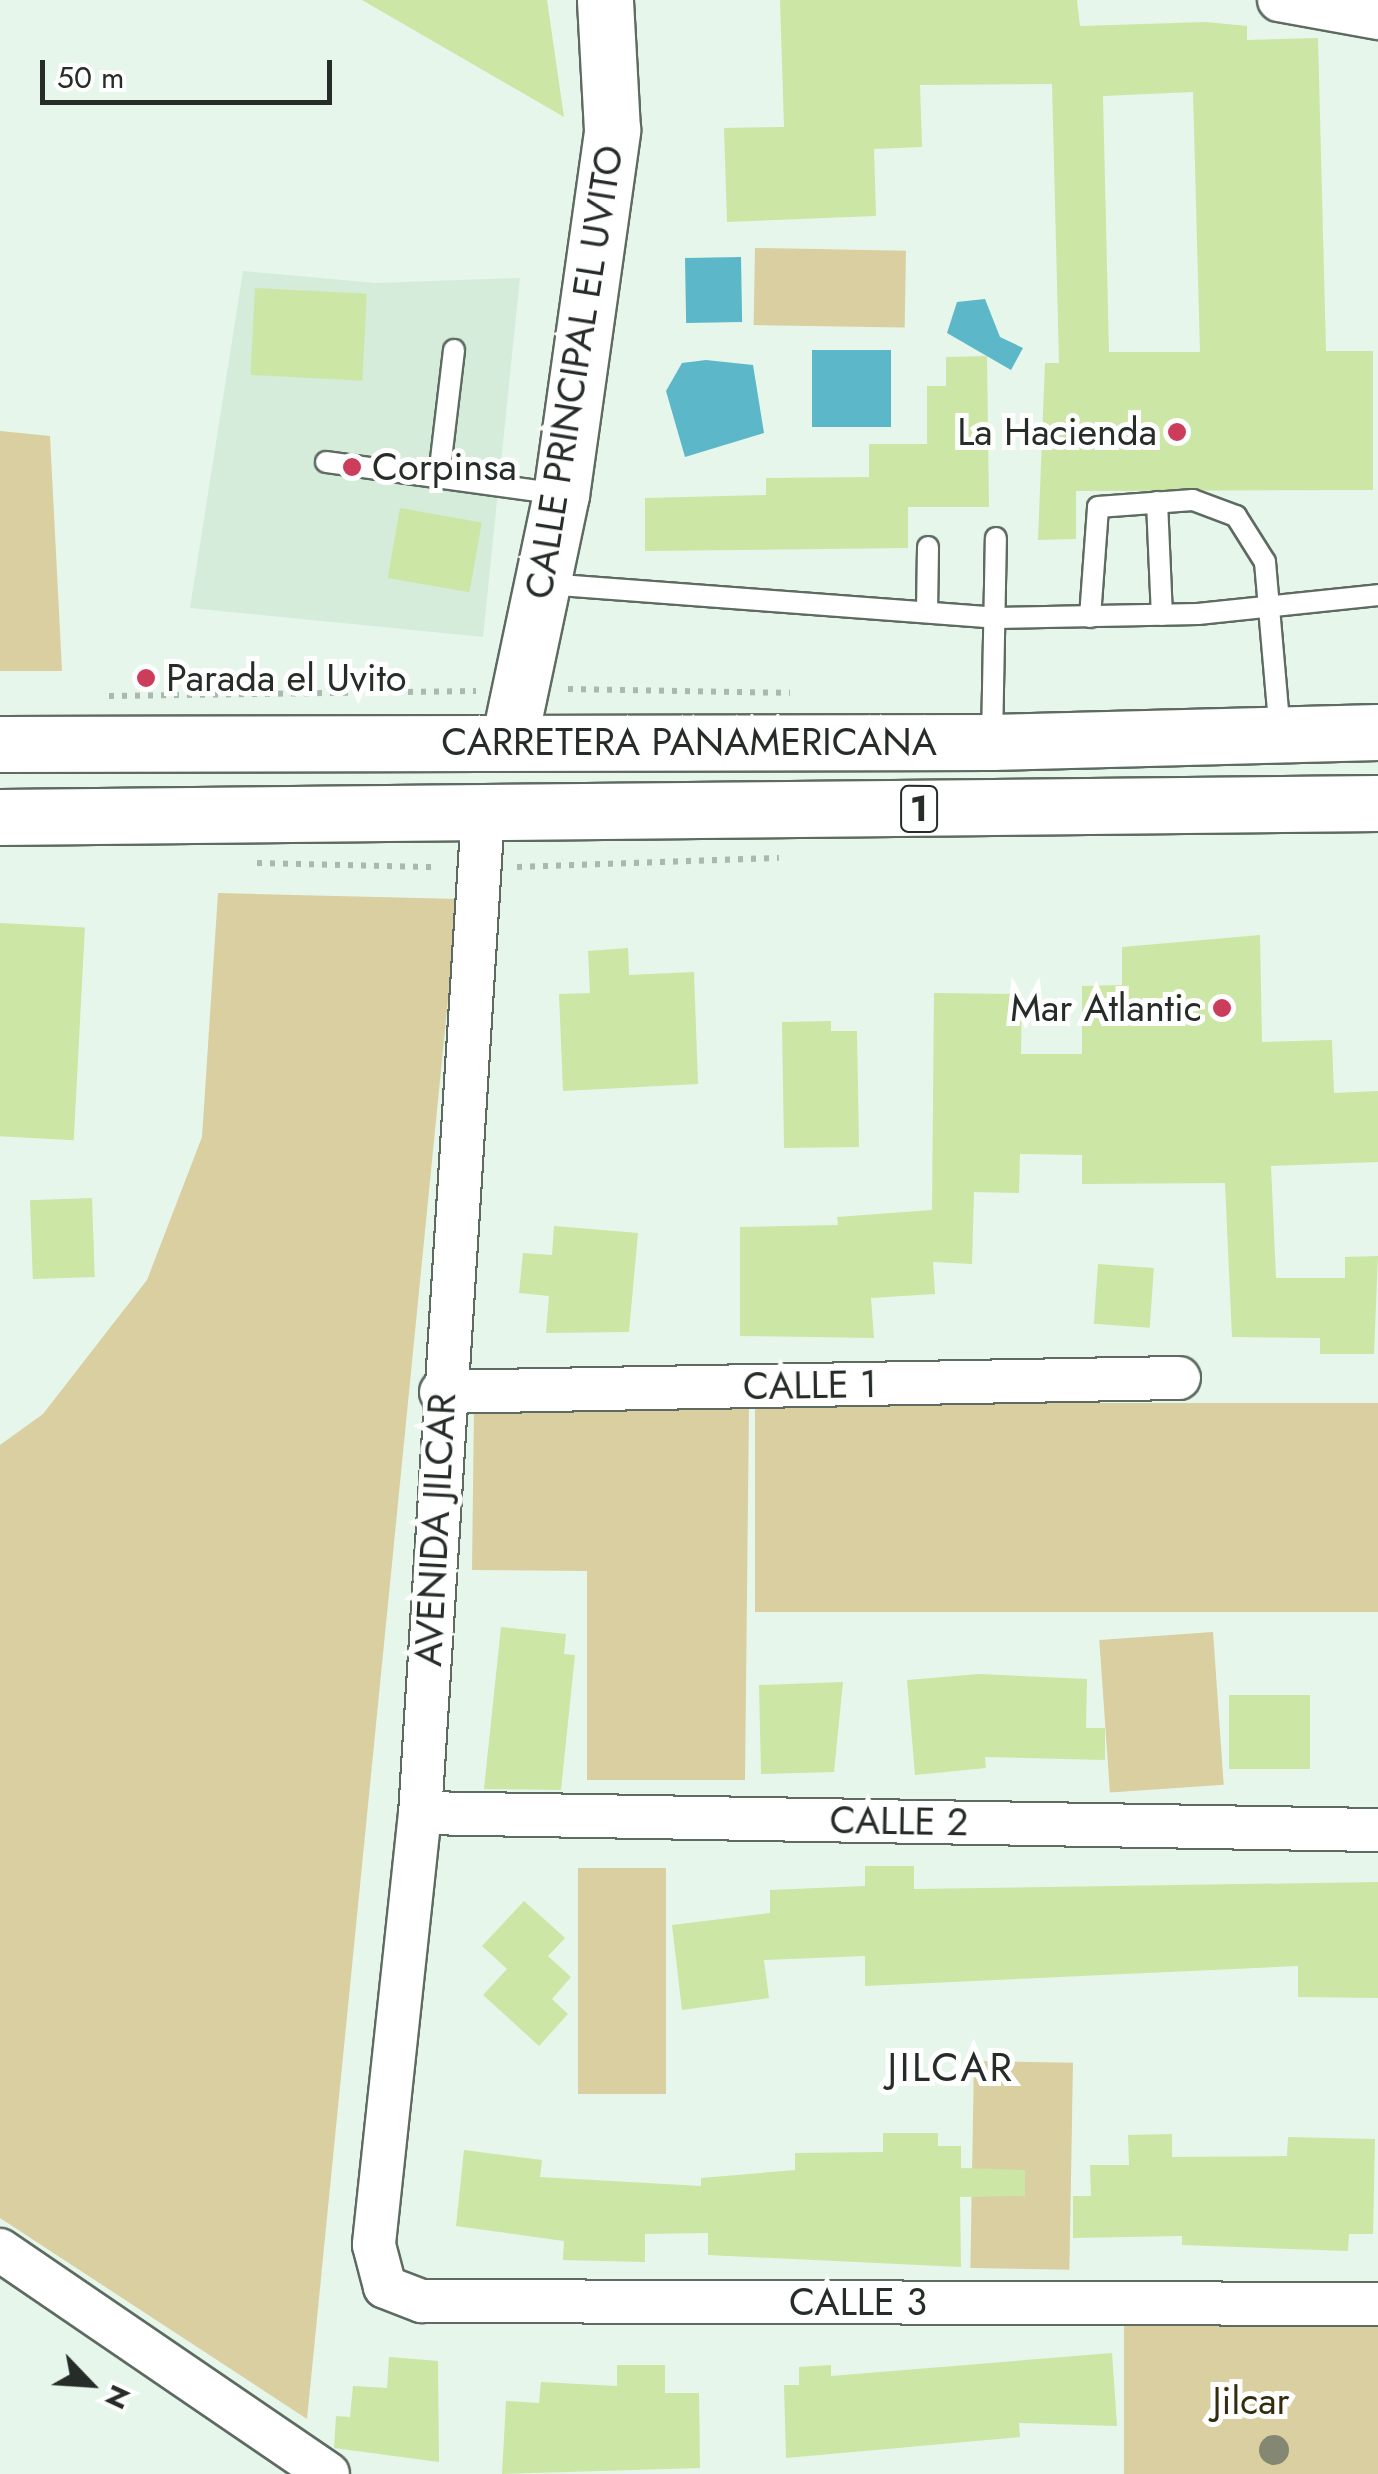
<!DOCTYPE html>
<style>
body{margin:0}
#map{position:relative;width:1378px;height:2474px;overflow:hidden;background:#e6f6ea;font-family:Jost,sans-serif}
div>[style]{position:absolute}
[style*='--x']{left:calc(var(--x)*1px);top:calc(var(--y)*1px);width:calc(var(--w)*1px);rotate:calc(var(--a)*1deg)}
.built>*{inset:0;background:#d5ecdb}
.green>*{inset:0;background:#d9cfa0;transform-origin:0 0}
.water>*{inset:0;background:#5cb7c8;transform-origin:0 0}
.building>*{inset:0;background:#cce6a5;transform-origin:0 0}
.path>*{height:6px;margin-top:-3px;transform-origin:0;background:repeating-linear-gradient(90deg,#abb8ae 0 5px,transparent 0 13px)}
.roads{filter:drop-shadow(2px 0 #5d6b61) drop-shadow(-2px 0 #5d6b61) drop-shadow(0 2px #5d6b61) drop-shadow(0 -2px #5d6b61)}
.lane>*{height:20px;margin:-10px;padding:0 10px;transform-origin:10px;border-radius:10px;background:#fff}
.street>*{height:42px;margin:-21px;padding:0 21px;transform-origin:21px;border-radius:21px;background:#fff}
.secondary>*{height:55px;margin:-27.5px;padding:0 27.5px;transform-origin:27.5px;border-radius:27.5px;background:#fff}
.highway>*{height:55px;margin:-27.5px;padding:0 27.5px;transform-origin:27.5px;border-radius:27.5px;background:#fff}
.trees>*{width:30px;height:30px;margin:-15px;border-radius:50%;background:#848771}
.dots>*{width:28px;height:28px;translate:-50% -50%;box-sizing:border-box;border:5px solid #fefefe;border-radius:50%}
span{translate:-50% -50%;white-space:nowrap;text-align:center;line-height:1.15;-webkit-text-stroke:10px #fefefe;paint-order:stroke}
.shield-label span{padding:2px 8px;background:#fefefe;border:2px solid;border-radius:8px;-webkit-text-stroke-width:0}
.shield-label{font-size:35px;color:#262c28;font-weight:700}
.street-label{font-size:38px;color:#262c28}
.poi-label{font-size:38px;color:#262c28}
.right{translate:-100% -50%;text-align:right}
.left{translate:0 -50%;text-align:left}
.park-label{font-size:38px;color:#332d0e}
.neighbourhood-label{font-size:40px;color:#262c28;letter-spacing:2.5px}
.north{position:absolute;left:40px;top:2334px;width:100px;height:100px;-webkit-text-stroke:8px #fefefe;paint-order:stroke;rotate:115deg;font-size:28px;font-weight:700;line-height:40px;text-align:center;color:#262c28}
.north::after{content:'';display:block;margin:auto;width:35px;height:45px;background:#262c28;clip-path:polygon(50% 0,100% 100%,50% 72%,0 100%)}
.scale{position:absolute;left:40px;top:60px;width:292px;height:45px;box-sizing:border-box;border:5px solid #262c28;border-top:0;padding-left:12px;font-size:30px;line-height:35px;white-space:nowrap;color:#262c28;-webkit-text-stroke:8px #fefefe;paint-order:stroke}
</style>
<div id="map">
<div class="built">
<div style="clip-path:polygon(243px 271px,376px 283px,520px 278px,483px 637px,190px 608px)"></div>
</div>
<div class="green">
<div style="left:755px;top:248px;width:151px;height:77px;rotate:1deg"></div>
<div style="clip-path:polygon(0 431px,50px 436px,62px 671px,0 671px)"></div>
<div style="clip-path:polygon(218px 893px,458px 899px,307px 2419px,0 2218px,0 1445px,43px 1414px,147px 1280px,202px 1137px)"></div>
<div style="left:1378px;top:1403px;width:209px;height:623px;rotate:90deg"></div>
<div style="clip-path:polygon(749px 1405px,745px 1780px,587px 1780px,587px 1571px,472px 1570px,474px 1406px)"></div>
<div style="left:1213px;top:1632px;width:153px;height:114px;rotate:86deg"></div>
<div style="left:578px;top:1868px;width:88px;height:226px"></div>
<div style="left:974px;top:2061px;width:99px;height:207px;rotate:1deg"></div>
<div style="left:1378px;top:2326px;width:148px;height:254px;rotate:90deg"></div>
</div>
<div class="water">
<div style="left:741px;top:257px;width:65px;height:56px;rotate:89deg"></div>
<div style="clip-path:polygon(985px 299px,1000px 337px,1023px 348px,1011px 370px,947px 333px,957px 302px)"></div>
<div style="left:812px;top:350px;width:79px;height:77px"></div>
<div style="clip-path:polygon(706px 360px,753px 365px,764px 433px,685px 457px,666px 391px,682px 363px)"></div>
</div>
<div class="building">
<div style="clip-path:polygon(362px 0,547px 0,564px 117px)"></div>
<div style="clip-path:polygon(evenodd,780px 0,1077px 0,1080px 26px,1206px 22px,1247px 26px,1247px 40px,1318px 38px,1326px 351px,1373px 351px,1373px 490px,1076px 491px,1076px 539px,1038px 540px,1045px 363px,1059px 363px,1052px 84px,920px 85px,922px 147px,874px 149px,876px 216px,727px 222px,724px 128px,784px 127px,780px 0,1193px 92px,1200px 352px,1109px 352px,1103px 96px,1193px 92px)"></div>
<div style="left:255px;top:288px;width:112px;height:87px;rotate:3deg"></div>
<div style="clip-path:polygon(987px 356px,989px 507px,908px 507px,908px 548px,645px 551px,645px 498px,766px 495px,766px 478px,869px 477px,869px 444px,927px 444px,927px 386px,946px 386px,946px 357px)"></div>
<div style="left:400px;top:508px;width:83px;height:71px;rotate:10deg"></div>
<div style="left:0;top:923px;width:85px;height:213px;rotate:3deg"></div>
<div style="clip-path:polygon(1260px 935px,1262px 1042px,1332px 1040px,1334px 1093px,1378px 1091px,1378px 1162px,1271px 1166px,1276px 1278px,1345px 1278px,1345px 1257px,1378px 1256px,1374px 1354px,1320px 1354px,1320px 1338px,1232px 1337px,1225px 1183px,1082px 1184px,1082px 1155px,1020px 1154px,1019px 1193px,974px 1192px,972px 1264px,933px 1262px,935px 1294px,871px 1298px,874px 1338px,740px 1336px,740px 1227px,838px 1225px,837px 1217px,932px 1210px,934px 993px,1022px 994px,1021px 1054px,1082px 1054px,1082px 986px,1122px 985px,1122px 947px)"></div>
<div style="clip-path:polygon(628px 948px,629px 975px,694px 972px,698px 1084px,563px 1091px,559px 994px,590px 993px,588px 951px)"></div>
<div style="clip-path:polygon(831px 1021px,831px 1031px,857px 1031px,859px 1147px,784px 1148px,782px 1022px)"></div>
<div style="left:92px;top:1198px;width:79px;height:62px;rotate:88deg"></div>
<div style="clip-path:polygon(554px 1226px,638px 1233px,629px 1332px,546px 1333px,549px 1296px,519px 1293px,523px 1253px,552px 1255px)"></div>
<div style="left:1098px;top:1264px;width:56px;height:60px;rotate:4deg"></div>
<div style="clip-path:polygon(501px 1627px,566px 1634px,564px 1654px,575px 1655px,561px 1790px,484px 1789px)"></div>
<div style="clip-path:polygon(979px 1674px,1087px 1679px,1086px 1728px,1105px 1728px,1105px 1760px,985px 1757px,986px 1768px,915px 1775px,907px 1680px)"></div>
<div style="clip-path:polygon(843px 1682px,834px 1772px,761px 1774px,759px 1685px)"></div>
<div style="left:1310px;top:1695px;width:74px;height:81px;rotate:90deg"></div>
<div style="clip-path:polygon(865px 1866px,914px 1866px,914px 1889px,1378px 1882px,1378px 1998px,1298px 1997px,1298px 1966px,865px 1986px,865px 1956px,764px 1960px,769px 1998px,682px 2010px,672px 1925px,770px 1913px,770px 1890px,865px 1886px)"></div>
<div style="clip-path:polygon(524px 1901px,565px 1938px,548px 1956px,571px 1977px,552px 1999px,568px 2014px,539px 2046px,483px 1995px,507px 1969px,482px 1946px)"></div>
<div style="clip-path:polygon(883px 2133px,938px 2133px,938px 2146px,961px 2146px,961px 2168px,1025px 2170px,1025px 2196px,960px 2197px,961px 2267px,708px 2255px,708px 2233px,645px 2234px,645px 2262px,563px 2260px,564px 2241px,456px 2226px,464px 2150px,542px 2160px,540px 2177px,701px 2186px,701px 2178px,795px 2170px,795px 2153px,883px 2152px)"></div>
<div style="clip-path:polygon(1172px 2134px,1172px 2157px,1287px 2156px,1288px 2137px,1375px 2139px,1373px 2234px,1349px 2234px,1348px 2251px,1182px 2245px,1182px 2236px,1073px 2238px,1073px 2196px,1091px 2196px,1090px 2165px,1129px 2165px,1128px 2135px)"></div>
<div style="clip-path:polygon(1112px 2353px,1117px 2426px,1019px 2423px,1020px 2437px,786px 2458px,784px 2385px,799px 2385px,799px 2367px,831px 2365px,831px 2376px)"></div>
<div style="clip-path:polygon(389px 2357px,438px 2361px,439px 2462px,334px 2448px,336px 2416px,350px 2417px,353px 2386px,387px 2388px)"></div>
<div style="clip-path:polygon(617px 2365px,665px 2365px,665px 2393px,699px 2393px,700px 2468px,502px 2474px,506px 2401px,539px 2403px,541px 2382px,617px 2386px)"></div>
</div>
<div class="path">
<div style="--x:568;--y:689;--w:222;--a:1"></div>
<div style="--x:109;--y:696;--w:367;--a:-0.8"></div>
<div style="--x:257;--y:863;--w:182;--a:1.3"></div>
<div style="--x:517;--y:867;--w:262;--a:-2"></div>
</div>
<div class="roads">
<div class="lane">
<div style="--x:326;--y:462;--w:235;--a:7.8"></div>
<div style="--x:439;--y:476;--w:127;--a:-83.2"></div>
<div style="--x:1157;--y:502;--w:113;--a:87.5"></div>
<div style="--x:546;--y:584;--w:451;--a:4.3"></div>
<div style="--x:996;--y:618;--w:202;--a:-1.1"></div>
<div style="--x:1198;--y:614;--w:181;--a:-6"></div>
<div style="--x:927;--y:612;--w:65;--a:-89.1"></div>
<div style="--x:1090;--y:617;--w:110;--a:-85.8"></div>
<div style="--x:1098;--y:507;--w:95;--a:-4.2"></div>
<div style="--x:1193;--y:500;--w:46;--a:20.4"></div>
<div style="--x:1236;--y:516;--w:54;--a:57.8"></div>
<div style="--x:1265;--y:562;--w:173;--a:85"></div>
<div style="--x:992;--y:741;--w:203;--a:-88.9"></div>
</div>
<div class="street">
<div style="--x:1279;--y:0;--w:101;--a:10.3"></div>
<div style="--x:483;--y:813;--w:1002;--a:93.6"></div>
<div style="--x:420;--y:1813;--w:434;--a:96.1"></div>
<div style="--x:374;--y:2245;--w:43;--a:75.3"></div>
<div style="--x:385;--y:2287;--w:40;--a:21"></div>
<div style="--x:422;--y:2301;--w:956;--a:0.18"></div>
<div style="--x:441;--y:1392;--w:738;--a:-1.09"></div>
<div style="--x:420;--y:1813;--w:958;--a:1.02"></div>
<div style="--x:0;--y:2250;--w:397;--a:34.3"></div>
</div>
<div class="secondary">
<div style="--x:509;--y:741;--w:251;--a:-78.1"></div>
<div style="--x:561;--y:495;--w:369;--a:-82"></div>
<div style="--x:612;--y:130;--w:130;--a:-93.1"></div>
</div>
<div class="highway">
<div style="--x:0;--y:744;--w:992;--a:-0.12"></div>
<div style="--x:992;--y:742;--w:386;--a:-1.5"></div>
<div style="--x:0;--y:817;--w:1378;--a:-0.58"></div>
</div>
</div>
<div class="trees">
<div style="left:1274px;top:2450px"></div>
</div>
<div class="dots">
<div style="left:1177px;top:432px;background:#cc3d5b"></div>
<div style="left:352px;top:467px;background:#cc3d5b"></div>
<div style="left:146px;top:678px;background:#cc3d5b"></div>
<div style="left:1222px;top:1008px;background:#cc3d5b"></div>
</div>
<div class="shield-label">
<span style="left:919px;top:809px">1</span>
</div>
<div class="street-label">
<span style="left:574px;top:372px;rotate:-81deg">CALLE PRINCIPAL EL UVITO</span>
<span style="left:689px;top:742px">CARRETERA PANAMERICANA</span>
<span style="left:810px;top:1385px;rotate:-1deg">CALLE 1</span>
<span style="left:435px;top:1530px;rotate:-87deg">AVENIDA JILCAR</span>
<span style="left:899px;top:1821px;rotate:1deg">CALLE 2</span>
<span style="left:858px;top:2302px">CALLE 3</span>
</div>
<div class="poi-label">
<span class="right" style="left:1157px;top:432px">La Hacienda</span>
<span class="left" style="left:372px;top:467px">Corpinsa</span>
<span class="left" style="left:166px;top:678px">Parada el Uvito</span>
<span class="right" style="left:1202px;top:1008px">Mar Atlantic</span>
</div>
<div class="park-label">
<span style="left:1251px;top:2401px">Jilcar</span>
</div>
<div class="neighbourhood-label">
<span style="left:951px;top:2067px">JILCAR</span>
</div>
<div class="north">N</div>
<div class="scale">50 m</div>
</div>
